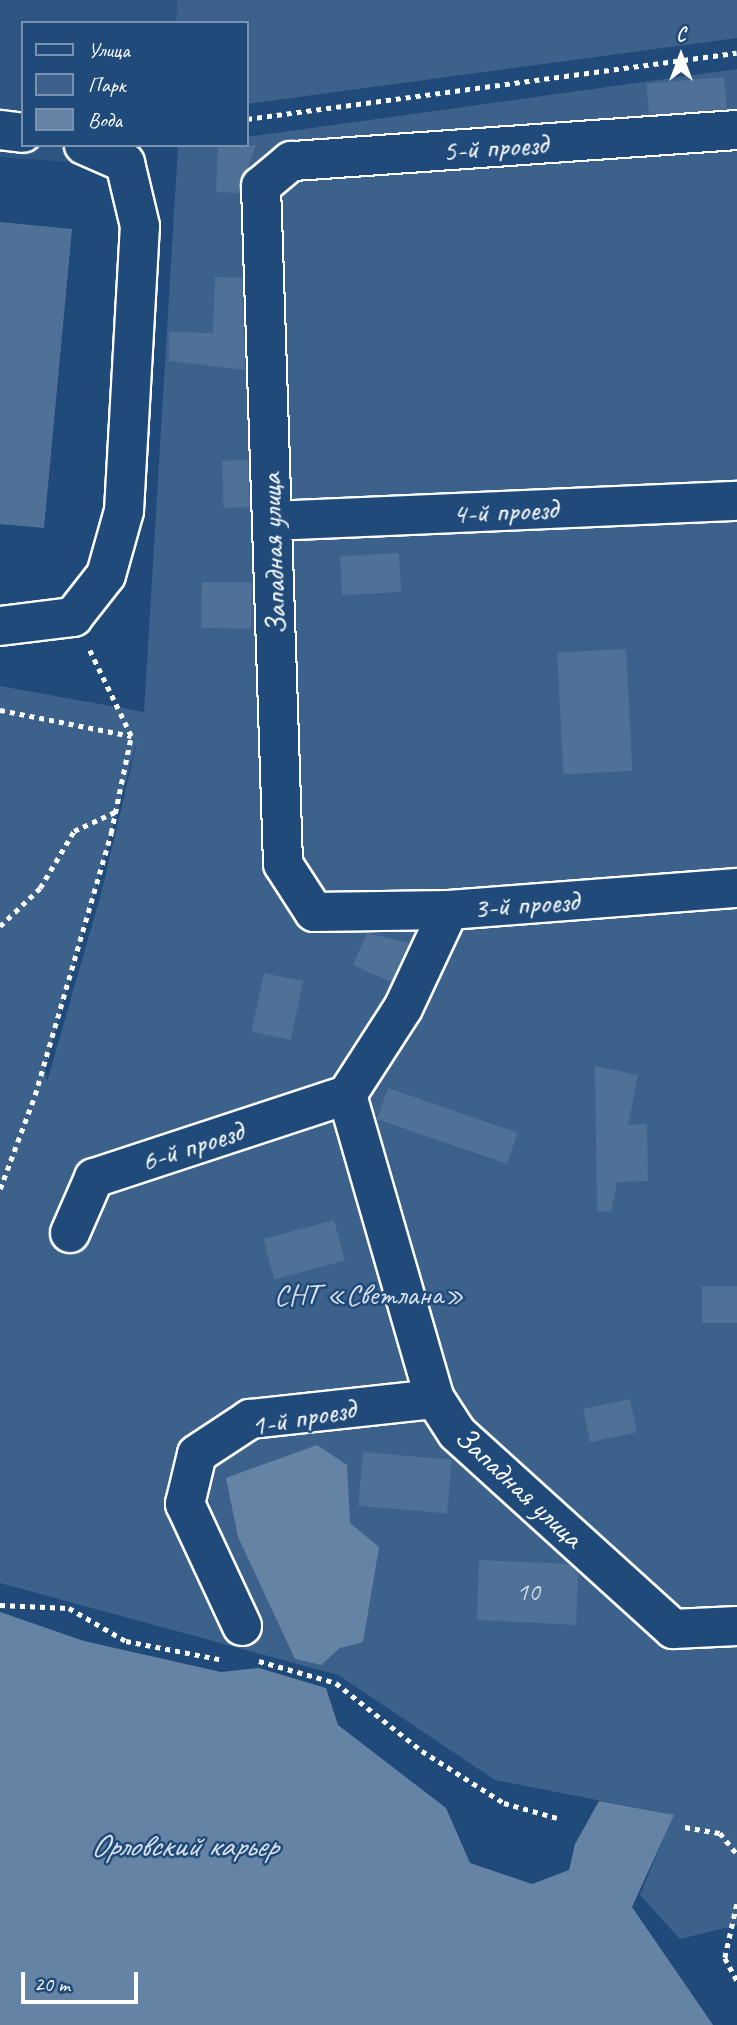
<!DOCTYPE html>
<meta charset="utf-8">
<style>
body{margin:0}
#map{position:relative;width:737px;height:2025px;overflow:hidden;background:#1f4a7a;font-family:Caveat,sans-serif}
div>[style]{position:absolute}
[style*='--x']{left:calc(var(--x)*1px);top:calc(var(--y)*1px);width:calc(var(--w)*1px);rotate:calc(var(--a)*1deg)}
.built>*{inset:0;background:#2e5683}
.green>*{inset:0;background:#3c618b}
.water>*{inset:0;background:#6583a4}
.building>*{inset:0;background:#507197;transform-origin:0 0}
.path>*{height:4.5px;margin-top:-2.25px;transform-origin:0;background:repeating-linear-gradient(90deg,#fff 0 5px,transparent 0 10px)}
.roads{filter:drop-shadow(2px 0 #fff) drop-shadow(-2px 0 #fff) drop-shadow(0 2px #fff) drop-shadow(0 -2px #fff)}
.minor>*{height:38px;margin:-19px;padding:0 19px;transform-origin:19px;border-radius:19px;background:#1f4a7a}
span{translate:-50% -50%;white-space:nowrap;text-align:center;line-height:1.15;-webkit-text-stroke:5px #1f4a7a;paint-order:stroke}
.number-label{font-size:26px;color:#d3dce5}
.number-label span{-webkit-text-stroke-width:0}
.street-label{font-size:30px;color:#fff}
.park-label{font-size:30px;color:#d8dfe8}
.water-label{font-size:32px;color:#d8e0e8;font-style:italic}
.legend{position:absolute;left:21px;top:21px;width:228px;height:126px;box-sizing:border-box;background:#1f4a7a;border:2px solid #7992af;margin:0;padding:9px 12px;list-style:none;font-size:21px;color:#fff}
.legend li{display:flex;align-items:center;gap:14px;height:35px}
.legend b{width:35px;border:2px solid #7992af}
.north{position:absolute;left:646px;top:21px;width:70px;height:70px;-webkit-text-stroke:5px #1f4a7a;paint-order:stroke;rotate:0deg;font-size:19px;font-weight:700;line-height:28px;text-align:center;color:#fff}
.north::after{content:'';display:block;margin:auto;width:24px;height:32px;background:#fff;clip-path:polygon(50% 0,100% 100%,50% 72%,0 100%)}
.scale{position:absolute;left:21px;top:1972px;width:117px;height:32px;box-sizing:border-box;border:4px solid #fff;border-top:0;padding-left:9px;font-size:21px;line-height:24px;white-space:nowrap;color:#fff;-webkit-text-stroke:5px #1f4a7a;paint-order:stroke}
</style>
<div id="map">
<div class="built">
<div style="clip-path:polygon(0 0,177px 0,176px 23px,23px 23px,23px 145px,69px 145px,67px 162px,0 157px)"></div>
</div>
<div class="green">
<div style="clip-path:polygon(177px 0,737px 0,737px 38px,247px 104px,247px 23px,176px 23px)"></div>
<div style="clip-path:polygon(evenodd,737px 69px,737px 1925px,680px 1939px,640px 1895px,673px 1815px,495px 1780px,338px 1675px,0 1583px,0 686px,144px 712px,178px 147px,247px 145px,247px 137px,737px 69px,138px 738px,101px 894px,47px 1082px,45px 1067px,138px 738px)"></div>
</div>
<div class="water">
<div style="clip-path:polygon(317px 1445px,347px 1465px,350px 1523px,379px 1547px,363px 1642px,340px 1648px,321px 1665px,295px 1659px,238px 1537px,226px 1478px)"></div>
<div style="clip-path:polygon(0 1612px,84px 1641px,221px 1672px,259px 1668px,326px 1688px,338px 1725px,446px 1808px,470px 1863px,532px 1884px,569px 1870px,575px 1844px,599px 1801px,674px 1815px,632px 1907px,713px 2025px,0 2025px)"></div>
</div>
<div class="building">
<div style="left:724px;top:77px;width:32px;height:78px;rotate:85deg"></div>
<div style="clip-path:polygon(218px 145px,256px 145px,239px 193px,216px 192px)"></div>
<div style="clip-path:polygon(0 222px,72px 229px,44px 528px,0 524px)"></div>
<div style="clip-path:polygon(215px 277px,242px 278px,245px 370px,169px 361px,169px 332px,213px 333px)"></div>
<div style="left:248px;top:460px;width:47px;height:26px;rotate:88deg"></div>
<div style="left:399px;top:553px;width:39px;height:59px;rotate:87deg"></div>
<div style="left:202px;top:582px;width:50px;height:46px;rotate:1deg"></div>
<div style="left:626px;top:649px;width:122px;height:69px;rotate:87deg"></div>
<div style="clip-path:polygon(367px 933px,409px 943px,391px 982px,353px 965px)"></div>
<div style="left:264px;top:973px;width:40px;height:60px;rotate:12deg"></div>
<div style="clip-path:polygon(595px 1066px,638px 1075px,628px 1125px,647px 1124px,648px 1181px,617px 1182px,611px 1212px,597px 1211px)"></div>
<div style="left:388px;top:1088px;width:137px;height:33px;rotate:19deg"></div>
<div style="left:334px;top:1220px;width:42px;height:73px;rotate:75deg"></div>
<div style="left:737px;top:1286px;width:37px;height:35px;rotate:90deg"></div>
<div style="left:630px;top:1399px;width:34px;height:48px;rotate:78deg"></div>
<div style="left:363px;top:1452px;width:89px;height:54px;rotate:5deg"></div>
<div style="clip-path:polygon(479px 1560px,568px 1564px,578px 1573px,576px 1625px,477px 1620px)"></div>
</div>
<div class="path">
<div style="--x:247;--y:119;--w:494;--a:-7.7"></div>
<div style="--x:0;--y:710;--w:134;--a:11.2"></div>
<div style="--x:0;--y:926;--w:55;--a:-43.5"></div>
<div style="--x:40;--y:888;--w:66;--a:-59.2"></div>
<div style="--x:74;--y:831;--w:45;--a:-24.9"></div>
<div style="--x:0;--y:1189;--w:100;--a:-69.6"></div>
<div style="--x:35;--y:1095;--w:273;--a:-73.8"></div>
<div style="--x:111;--y:833;--w:99;--a:-78.3"></div>
<div style="--x:131;--y:736;--w:97;--a:-115.8"></div>
<div style="--x:0;--y:1605;--w:69;--a:2.5"></div>
<div style="--x:69;--y:1608;--w:66;--a:30.1"></div>
<div style="--x:126;--y:1641;--w:95;--a:11"></div>
<div style="--x:259;--y:1661;--w:80;--a:15.9"></div>
<div style="--x:336;--y:1683;--w:110;--a:38.3"></div>
<div style="--x:422;--y:1751;--w:97;--a:32.4"></div>
<div style="--x:504;--y:1803;--w:55;--a:15.8"></div>
<div style="--x:685;--y:1827;--w:36;--a:10"></div>
<div style="--x:720;--y:1833;--w:27;--a:51"></div>
<div style="--x:737;--y:1904;--w:55;--a:102.5"></div>
<div style="--x:725;--y:1958;--w:26;--a:62"></div>
</div>
<div class="roads">
<div class="minor">
<div style="--x:0;--y:130;--w:23;--a:7"></div>
<div style="--x:737;--y:130;--w:447;--a:176"></div>
<div style="--x:291;--y:161;--w:39;--a:140"></div>
<div style="--x:261;--y:186;--w:678;--a:88.14"></div>
<div style="--x:283;--y:864;--w:57;--a:57.1"></div>
<div style="--x:314;--y:912;--w:135;--a:-0.8"></div>
<div style="--x:449;--y:910;--w:289;--a:-4.4"></div>
<div style="--x:273;--y:521;--w:464;--a:-2.5"></div>
<div style="--x:0;--y:626;--w:74;--a:-7"></div>
<div style="--x:73;--y:617;--w:53;--a:-51.8"></div>
<div style="--x:106;--y:575;--w:66;--a:-74.3"></div>
<div style="--x:124;--y:511;--w:285;--a:-86.8"></div>
<div style="--x:140;--y:226;--w:65;--a:-103.4"></div>
<div style="--x:125;--y:163;--w:45;--a:-156.3"></div>
<div style="--x:449;--y:910;--w:108;--a:115.1"></div>
<div style="--x:403;--y:1008;--w:103;--a:122.8"></div>
<div style="--x:347;--y:1095;--w:316;--a:73.9"></div>
<div style="--x:435;--y:1399;--w:40;--a:57.1"></div>
<div style="--x:457;--y:1433;--w:292;--a:42.2"></div>
<div style="--x:673;--y:1629;--w:64;--a:-2.7"></div>
<div style="--x:70;--y:1233;--w:60;--a:-66.4"></div>
<div style="--x:94;--y:1178;--w:266;--a:-18.2"></div>
<div style="--x:242;--y:1626;--w:135;--a:-115"></div>
<div style="--x:185;--y:1504;--w:51;--a:-76.5"></div>
<div style="--x:197;--y:1454;--w:64;--a:-33.4"></div>
<div style="--x:250;--y:1419;--w:186;--a:-6.2"></div>
</div>
</div>
<div class="number-label">
<span style="left:528px;top:1592px">10</span>
</div>
<div class="street-label">
<span style="left:495px;top:147px;rotate:-4deg">5-й проезд</span>
<span style="left:505px;top:511px;rotate:-3deg">4-й проезд</span>
<span style="left:273px;top:554px;rotate:-92deg">Западная улица</span>
<span style="left:526px;top:904px;rotate:-4deg">3-й проезд</span>
<span style="left:192px;top:1146px;rotate:-18deg">6-й проезд</span>
<span style="left:303px;top:1417px;rotate:-10deg">1-й проезд</span>
<span style="left:519px;top:1487px;rotate:43deg">Западная улица</span>
</div>
<div class="park-label">
<span style="left:369px;top:1294px">СНТ «Светлана»</span>
</div>
<div class="water-label">
<span style="left:184px;top:1846px">Орловский карьер</span>
</div>
<ul class="legend">
<li><b style="height:9px;background:#1f4a7a"></b>Улица</li>
<li><b style="height:19px;background:#3c618b"></b>Парк</li>
<li><b style="height:19px;background:#6583a4"></b>Вода</li>
</ul>
<div class="north">С</div>
<div class="scale">20 m</div>
</div>
